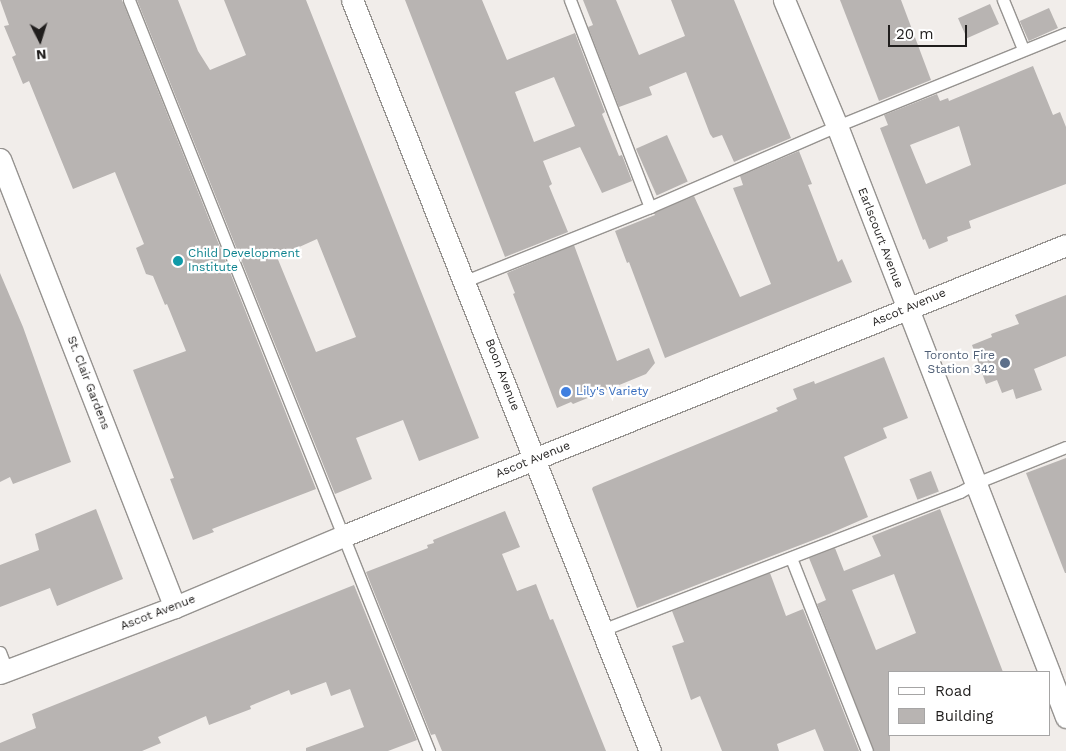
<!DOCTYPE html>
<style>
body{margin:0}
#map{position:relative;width:1066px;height:751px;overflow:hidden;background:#f1edea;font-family:"Work Sans",sans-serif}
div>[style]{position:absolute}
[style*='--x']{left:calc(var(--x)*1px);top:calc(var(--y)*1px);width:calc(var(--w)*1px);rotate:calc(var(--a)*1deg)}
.building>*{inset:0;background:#b8b4b2;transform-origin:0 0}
.roads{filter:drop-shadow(1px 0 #969390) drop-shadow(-1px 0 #969390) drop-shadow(0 1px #969390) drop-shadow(0 -1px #969390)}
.lane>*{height:11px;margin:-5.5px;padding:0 5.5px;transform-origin:5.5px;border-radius:5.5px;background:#fff}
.street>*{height:21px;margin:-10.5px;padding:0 10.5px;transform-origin:10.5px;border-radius:10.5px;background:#fff}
.dots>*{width:14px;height:14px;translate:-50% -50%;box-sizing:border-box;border:2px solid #fff;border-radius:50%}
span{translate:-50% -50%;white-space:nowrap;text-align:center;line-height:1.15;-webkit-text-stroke:4.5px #fff;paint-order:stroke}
.street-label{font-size:12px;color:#201e1d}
.culture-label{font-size:12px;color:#0d838f}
.left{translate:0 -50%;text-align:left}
.service-label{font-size:12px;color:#4e5e75}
.right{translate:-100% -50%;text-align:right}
.shop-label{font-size:12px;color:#366cbe}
.legend{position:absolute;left:888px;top:671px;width:162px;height:65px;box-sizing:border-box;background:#fff;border:1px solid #a6a5a5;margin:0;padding:6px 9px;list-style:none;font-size:15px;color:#201e1d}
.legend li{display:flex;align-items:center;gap:10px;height:25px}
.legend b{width:25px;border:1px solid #a6a5a5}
.north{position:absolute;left:15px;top:15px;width:50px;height:50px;-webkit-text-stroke:4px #fff;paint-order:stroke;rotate:175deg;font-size:14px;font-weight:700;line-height:20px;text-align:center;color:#201e1d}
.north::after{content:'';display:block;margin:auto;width:18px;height:22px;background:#201e1d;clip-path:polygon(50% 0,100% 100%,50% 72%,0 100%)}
.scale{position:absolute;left:888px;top:25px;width:79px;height:22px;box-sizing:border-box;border:2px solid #201e1d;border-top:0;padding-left:6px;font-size:15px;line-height:18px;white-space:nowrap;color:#201e1d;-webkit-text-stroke:4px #fff;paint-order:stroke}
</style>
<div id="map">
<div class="building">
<div style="clip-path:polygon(0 0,122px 0,316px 489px,212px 529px,214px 532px,193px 540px,170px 479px,174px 478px,133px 370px,186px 351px,167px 304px,165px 305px,153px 276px,146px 274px,136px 248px,144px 244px,115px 172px,73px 189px,29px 81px,23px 84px,12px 57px,16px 55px,4px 26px,9px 25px)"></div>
<div style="clip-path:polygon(evenodd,137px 0,178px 0,198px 51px,210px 70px,246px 55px,224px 0,306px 0,479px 438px,419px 461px,403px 420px,356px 438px,372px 479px,335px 494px,137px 0,317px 239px,356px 337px,316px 352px,277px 257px,317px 239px)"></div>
<div style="clip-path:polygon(evenodd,405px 0,482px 0,507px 60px,575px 33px,605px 112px,602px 114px,619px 156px,622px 155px,632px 181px,602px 193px,580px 147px,543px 161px,552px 184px,549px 186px,568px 232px,505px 257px,405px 0,554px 77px,575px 126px,534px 142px,515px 92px,554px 77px)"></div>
<div style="clip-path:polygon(583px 0,616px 0,639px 55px,685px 36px,671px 0,734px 0,791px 138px,734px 162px,722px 135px,713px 138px,710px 134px,686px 72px,649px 87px,652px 95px,619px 107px,588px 27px,593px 25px)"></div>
<div style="clip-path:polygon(840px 0,901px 0,931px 80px,879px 101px)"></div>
<div style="left:990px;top:4px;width:22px;height:35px;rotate:66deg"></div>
<div style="left:1049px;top:8px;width:22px;height:32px;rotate:66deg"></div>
<div style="clip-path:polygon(evenodd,1033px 66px,1053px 115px,1060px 112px,1066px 127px,1066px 184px,969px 221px,971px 228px,947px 237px,948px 241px,929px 249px,925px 239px,923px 240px,880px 128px,888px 125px,884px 115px,937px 94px,940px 101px,948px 98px,949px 101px,1033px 66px,959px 126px,971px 165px,926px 184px,910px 145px,959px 126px)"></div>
<div style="left:667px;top:135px;width:51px;height:34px;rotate:66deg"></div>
<div style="clip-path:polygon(799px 151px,812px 184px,808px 185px,838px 262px,842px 259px,852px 282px,665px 358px,629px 262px,627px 263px,615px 231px,655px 215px,654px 213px,694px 196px,740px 297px,771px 284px,733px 188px,743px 185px,740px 176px)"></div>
<div style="clip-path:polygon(574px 245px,617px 361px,649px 348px,655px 363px,646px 374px,573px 404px,571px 402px,557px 408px,513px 294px,515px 293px,507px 273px)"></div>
<div style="clip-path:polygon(0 273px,23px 327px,71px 462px,13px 484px,10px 477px,0 482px)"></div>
<div style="clip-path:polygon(1066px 295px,1066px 356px,1034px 369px,1042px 390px,1016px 399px,1013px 389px,1002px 393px,997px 380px,986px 384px,972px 345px,992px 337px,991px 334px,1019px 324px,1015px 315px)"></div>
<div style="clip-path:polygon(884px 357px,908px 418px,883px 428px,887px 438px,844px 457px,868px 517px,829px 534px,637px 608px,592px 489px,593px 487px,778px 411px,776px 408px,797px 399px,793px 389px,814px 381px,815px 384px)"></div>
<div style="clip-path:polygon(1066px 458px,1066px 573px,1065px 573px,1026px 473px)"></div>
<div style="left:931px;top:471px;width:22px;height:23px;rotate:69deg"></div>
<div style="clip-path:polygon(96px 509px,123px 579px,57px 606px,50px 588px,0 607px,0 565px,39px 550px,35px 534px)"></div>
<div style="clip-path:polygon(evenodd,940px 509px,1003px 672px,890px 672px,890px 751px,874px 751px,817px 604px,826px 600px,809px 558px,835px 548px,844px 571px,881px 556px,872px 536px,940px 509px,894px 574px,916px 633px,876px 650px,852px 590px,894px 574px)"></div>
<div style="clip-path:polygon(505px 511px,520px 547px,502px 554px,517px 591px,536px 584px,550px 620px,553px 619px,606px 751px,442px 751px,435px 734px,431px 735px,366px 572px,428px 548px,427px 545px,434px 543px,433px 540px)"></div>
<div style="clip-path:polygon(770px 573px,786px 616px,803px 609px,859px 751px,824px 751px,815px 729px,777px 744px,779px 751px,722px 751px,700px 696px,691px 700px,672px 646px,684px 642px,672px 611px)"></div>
<div style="clip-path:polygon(354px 585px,417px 740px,388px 751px,306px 751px,306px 748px,364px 727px,350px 689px,331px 696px,326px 682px,291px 695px,289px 690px,250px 706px,251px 709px,209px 725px,206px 716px,158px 737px,161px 743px,142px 751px,0 751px,0 743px,36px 728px,32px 714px)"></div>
</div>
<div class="roads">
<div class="lane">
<div style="--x:129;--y:0;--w:809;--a:68.22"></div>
<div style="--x:570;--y:0;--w:222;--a:68.9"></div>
<div style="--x:1003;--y:0;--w:53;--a:67.8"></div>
<div style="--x:465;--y:281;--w:199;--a:-21.8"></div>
<div style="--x:650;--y:207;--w:204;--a:-23.4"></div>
<div style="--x:837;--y:126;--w:247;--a:-22.1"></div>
<div style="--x:791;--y:558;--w:207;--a:68.5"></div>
<div style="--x:602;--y:630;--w:384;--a:-21.1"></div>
<div style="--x:960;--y:492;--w:18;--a:-29"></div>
<div style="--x:976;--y:483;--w:97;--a:-21.8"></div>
<div style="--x:0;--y:652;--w:19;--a:69"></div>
</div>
<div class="street">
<div style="--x:352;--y:0;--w:808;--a:68.36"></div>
<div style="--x:784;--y:0;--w:137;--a:67.2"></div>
<div style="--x:837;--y:126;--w:586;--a:68.78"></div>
<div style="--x:0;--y:159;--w:481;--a:68.7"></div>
<div style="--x:0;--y:673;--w:187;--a:-20.7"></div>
<div style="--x:175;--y:607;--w:182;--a:-22.9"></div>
<div style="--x:343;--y:536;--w:779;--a:-21.92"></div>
<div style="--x:1050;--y:675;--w:45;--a:69.1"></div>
</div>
</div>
<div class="dots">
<div style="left:178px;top:261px;background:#0f9aa8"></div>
<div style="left:1005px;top:363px;background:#5c6f8a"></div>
<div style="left:566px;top:392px;background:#3f7fe0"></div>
</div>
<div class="street-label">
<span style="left:880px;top:238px;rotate:69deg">Earlscourt Avenue</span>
<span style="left:909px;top:308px;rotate:-23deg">Ascot Avenue</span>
<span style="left:502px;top:375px;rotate:69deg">Boon Avenue</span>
<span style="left:88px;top:383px;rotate:69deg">St. Clair Gardens</span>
<span style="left:533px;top:460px;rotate:-22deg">Ascot Avenue</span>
<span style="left:158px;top:613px;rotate:-21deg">Ascot Avenue</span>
</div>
<div class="culture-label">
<span class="left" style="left:188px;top:261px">Child Development<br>Institute</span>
</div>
<div class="service-label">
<span class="right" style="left:995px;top:363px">Toronto Fire<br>Station 342</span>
</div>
<div class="shop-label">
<span class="left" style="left:576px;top:392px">Lily's Variety</span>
</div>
<ul class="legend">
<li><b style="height:6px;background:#fff"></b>Road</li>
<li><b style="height:14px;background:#b8b4b2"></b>Building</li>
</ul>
<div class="north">N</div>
<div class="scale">20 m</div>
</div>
